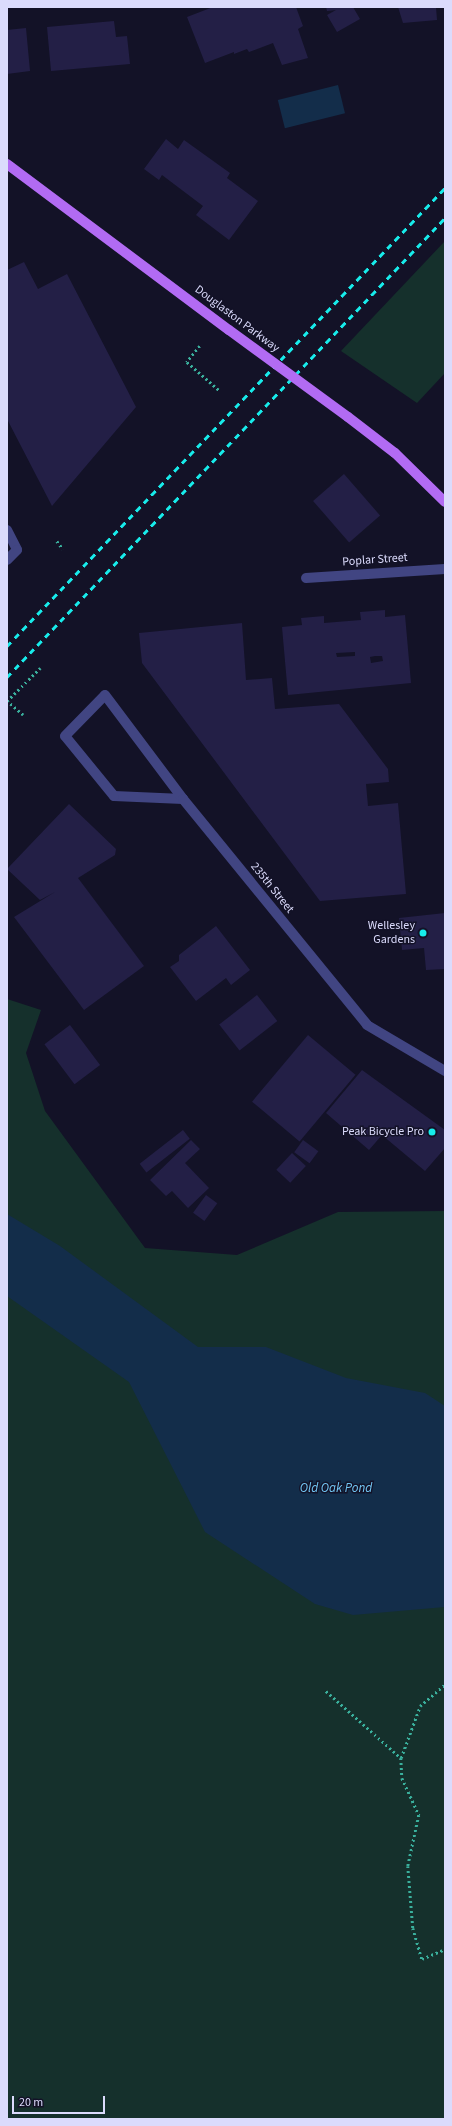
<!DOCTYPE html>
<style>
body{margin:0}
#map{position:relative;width:452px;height:2126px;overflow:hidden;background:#131227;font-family:"Source Sans 3",sans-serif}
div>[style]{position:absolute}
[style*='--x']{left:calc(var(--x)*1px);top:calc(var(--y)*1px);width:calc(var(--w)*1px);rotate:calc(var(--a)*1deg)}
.green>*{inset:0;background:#15302c}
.water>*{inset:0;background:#132d4a;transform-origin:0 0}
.building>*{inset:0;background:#231f46;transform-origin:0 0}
.path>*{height:2.5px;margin-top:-1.25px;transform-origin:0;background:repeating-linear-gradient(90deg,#3ab09d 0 2px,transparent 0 5px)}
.minor>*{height:10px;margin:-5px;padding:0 5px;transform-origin:5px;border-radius:5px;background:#414582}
.major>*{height:10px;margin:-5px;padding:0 5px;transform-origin:5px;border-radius:5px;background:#b26bf3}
.rail>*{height:3px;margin-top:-1.5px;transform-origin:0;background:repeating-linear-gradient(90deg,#17eceb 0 6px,transparent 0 11px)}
.major-bridge>*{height:10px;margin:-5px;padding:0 5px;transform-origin:5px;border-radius:5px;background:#b26bf3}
.dots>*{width:11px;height:11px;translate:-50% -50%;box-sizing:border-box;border:2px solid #131227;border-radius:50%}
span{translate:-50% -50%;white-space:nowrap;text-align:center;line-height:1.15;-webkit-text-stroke:3px #131227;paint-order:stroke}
.street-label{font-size:12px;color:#dbdbfc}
.poi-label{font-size:12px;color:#dbdbfc}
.right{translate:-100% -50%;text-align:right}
.water-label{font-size:13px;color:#71c5f3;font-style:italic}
.frame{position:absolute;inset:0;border:8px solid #dbdbfc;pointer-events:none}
.scale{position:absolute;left:12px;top:2096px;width:93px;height:18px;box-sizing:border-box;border:2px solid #dbdbfc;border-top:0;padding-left:5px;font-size:12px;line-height:14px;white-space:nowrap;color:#dbdbfc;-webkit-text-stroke:3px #131227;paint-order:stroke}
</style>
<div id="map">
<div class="green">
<div style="clip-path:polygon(445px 241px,445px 373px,417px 403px,341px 351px)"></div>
<div style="clip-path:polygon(7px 999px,41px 1010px,26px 1053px,45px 1111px,145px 1248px,237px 1255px,338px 1212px,445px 1211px,445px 2119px,7px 2119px)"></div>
</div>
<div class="water">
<div style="left:338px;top:85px;width:29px;height:62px;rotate:76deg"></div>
<div style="clip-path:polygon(7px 1214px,60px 1246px,198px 1347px,266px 1347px,346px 1378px,425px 1393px,445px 1406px,445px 1607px,353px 1615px,315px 1604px,205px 1532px,129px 1382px,7px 1296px)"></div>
</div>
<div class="building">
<div style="clip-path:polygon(213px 7px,296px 7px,303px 26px,298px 29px,308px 58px,282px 65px,273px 43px,249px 52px,247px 49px,234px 54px,234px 52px,205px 63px,187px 17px)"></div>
<div style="clip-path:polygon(326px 7px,353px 7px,360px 19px,337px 32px,327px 15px,336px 10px,327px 11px)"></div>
<div style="clip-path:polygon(398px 7px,436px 7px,437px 20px,403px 23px)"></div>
<div style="clip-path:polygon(114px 21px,116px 37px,127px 36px,130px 64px,51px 71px,47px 27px)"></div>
<div style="clip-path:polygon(26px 28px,30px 71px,7px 74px,7px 30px)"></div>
<div style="clip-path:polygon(166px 139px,178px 149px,184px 140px,230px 173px,227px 178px,258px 201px,229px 240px,196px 215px,203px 206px,162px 175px,159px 180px,144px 169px)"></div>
<div style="clip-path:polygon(24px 262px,38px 289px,67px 274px,136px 407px,52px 506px,7px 419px,7px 270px)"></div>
<div style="left:344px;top:474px;width:55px;height:41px;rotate:49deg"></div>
<div style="clip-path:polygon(evenodd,385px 610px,385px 617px,405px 615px,411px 683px,288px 695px,282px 627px,302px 625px,301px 618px,324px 616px,324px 623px,361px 620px,360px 612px,385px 610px,355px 652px,355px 656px,337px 657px,336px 653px,355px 652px,385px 610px,375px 656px,382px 656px,383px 661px,371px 663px,370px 657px,375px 656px)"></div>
<div style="clip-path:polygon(242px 623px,246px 680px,272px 678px,275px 709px,339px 704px,388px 769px,389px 782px,366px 784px,368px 806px,398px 803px,406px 894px,320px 901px,142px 663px,139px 633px)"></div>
<div style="clip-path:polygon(69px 804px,116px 849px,115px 855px,78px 878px,144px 966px,84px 1010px,14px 917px,55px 892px,40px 900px,7px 869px)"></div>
<div style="clip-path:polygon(445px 913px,445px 969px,426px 970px,424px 948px,402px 950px,399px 918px)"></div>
<div style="clip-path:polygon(216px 926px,250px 970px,231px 985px,226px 978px,196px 1001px,170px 967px,179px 961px,179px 955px)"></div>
<div style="left:257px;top:995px;width:33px;height:48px;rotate:52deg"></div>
<div style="left:70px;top:1025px;width:50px;height:32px;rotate:53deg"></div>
<div style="left:308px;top:1035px;width:62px;height:87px;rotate:40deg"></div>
<div style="clip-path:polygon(362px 1070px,445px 1130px,445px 1148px,425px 1171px,382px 1135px,369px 1150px,326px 1113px)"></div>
<div style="left:183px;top:1130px;width:11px;height:55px;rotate:52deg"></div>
<div style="clip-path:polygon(191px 1140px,200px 1149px,185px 1163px,209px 1188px,188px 1208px,172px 1191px,166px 1196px,150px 1180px)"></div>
<div style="left:303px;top:1140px;width:19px;height:15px;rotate:36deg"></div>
<div style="left:292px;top:1153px;width:19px;height:23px;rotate:43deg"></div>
<div style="left:206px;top:1195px;width:14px;height:22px;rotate:36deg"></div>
</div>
<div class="path">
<div style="--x:200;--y:346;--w:21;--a:129"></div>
<div style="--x:187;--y:362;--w:44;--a:41.3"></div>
<div style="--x:57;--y:541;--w:10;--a:53"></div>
<div style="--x:23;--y:715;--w:21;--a:-139"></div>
<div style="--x:7;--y:701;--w:47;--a:-45"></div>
<div style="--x:326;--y:1691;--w:101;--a:41.8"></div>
<div style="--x:401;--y:1758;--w:20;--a:87"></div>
<div style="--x:402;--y:1778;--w:41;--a:65.3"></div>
<div style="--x:419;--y:1815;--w:52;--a:102.2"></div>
<div style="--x:408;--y:1866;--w:62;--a:85.4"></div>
<div style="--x:413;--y:1928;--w:32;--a:74"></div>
<div style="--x:422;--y:1959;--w:25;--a:-23"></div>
<div style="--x:401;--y:1758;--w:55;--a:-69.9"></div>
<div style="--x:420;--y:1706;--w:33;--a:-41"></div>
</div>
<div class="minor">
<div style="--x:7;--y:530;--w:22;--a:63"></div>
<div style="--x:17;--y:550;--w:14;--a:135"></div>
<div style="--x:306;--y:578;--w:139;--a:-3.7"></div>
<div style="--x:183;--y:799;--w:69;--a:-177.5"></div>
<div style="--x:114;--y:796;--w:77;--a:-129.2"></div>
<div style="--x:65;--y:736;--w:57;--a:-45.7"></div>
<div style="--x:105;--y:695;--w:130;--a:53.1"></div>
<div style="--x:183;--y:799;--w:291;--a:50.8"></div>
<div style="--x:367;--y:1025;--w:91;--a:30.5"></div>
</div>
<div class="major">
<div style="--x:7;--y:164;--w:277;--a:36.8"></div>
<div style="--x:348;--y:417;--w:59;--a:37.5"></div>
<div style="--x:395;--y:453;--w:70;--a:44.4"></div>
</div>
<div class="rail">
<div style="--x:7;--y:646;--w:634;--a:-46.28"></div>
<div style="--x:7;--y:677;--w:634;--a:-46.34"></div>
</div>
<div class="major-bridge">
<div style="--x:229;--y:330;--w:147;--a:36.2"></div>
</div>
<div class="dots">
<div style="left:423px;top:933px;background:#17eceb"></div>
<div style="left:432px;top:1132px;background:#17eceb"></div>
</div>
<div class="street-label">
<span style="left:237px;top:319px;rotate:37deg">Douglaston Parkway</span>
<span style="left:375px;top:560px;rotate:-4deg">Poplar Street</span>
<span style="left:272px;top:888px;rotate:51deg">235th Street</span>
</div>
<div class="poi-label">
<span class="right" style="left:415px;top:933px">Wellesley<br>Gardens</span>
<span class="right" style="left:424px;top:1132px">Peak Bicycle Pro</span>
</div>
<div class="water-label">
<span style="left:336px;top:1488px">Old Oak Pond</span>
</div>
<div class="frame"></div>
<div class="scale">20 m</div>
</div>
